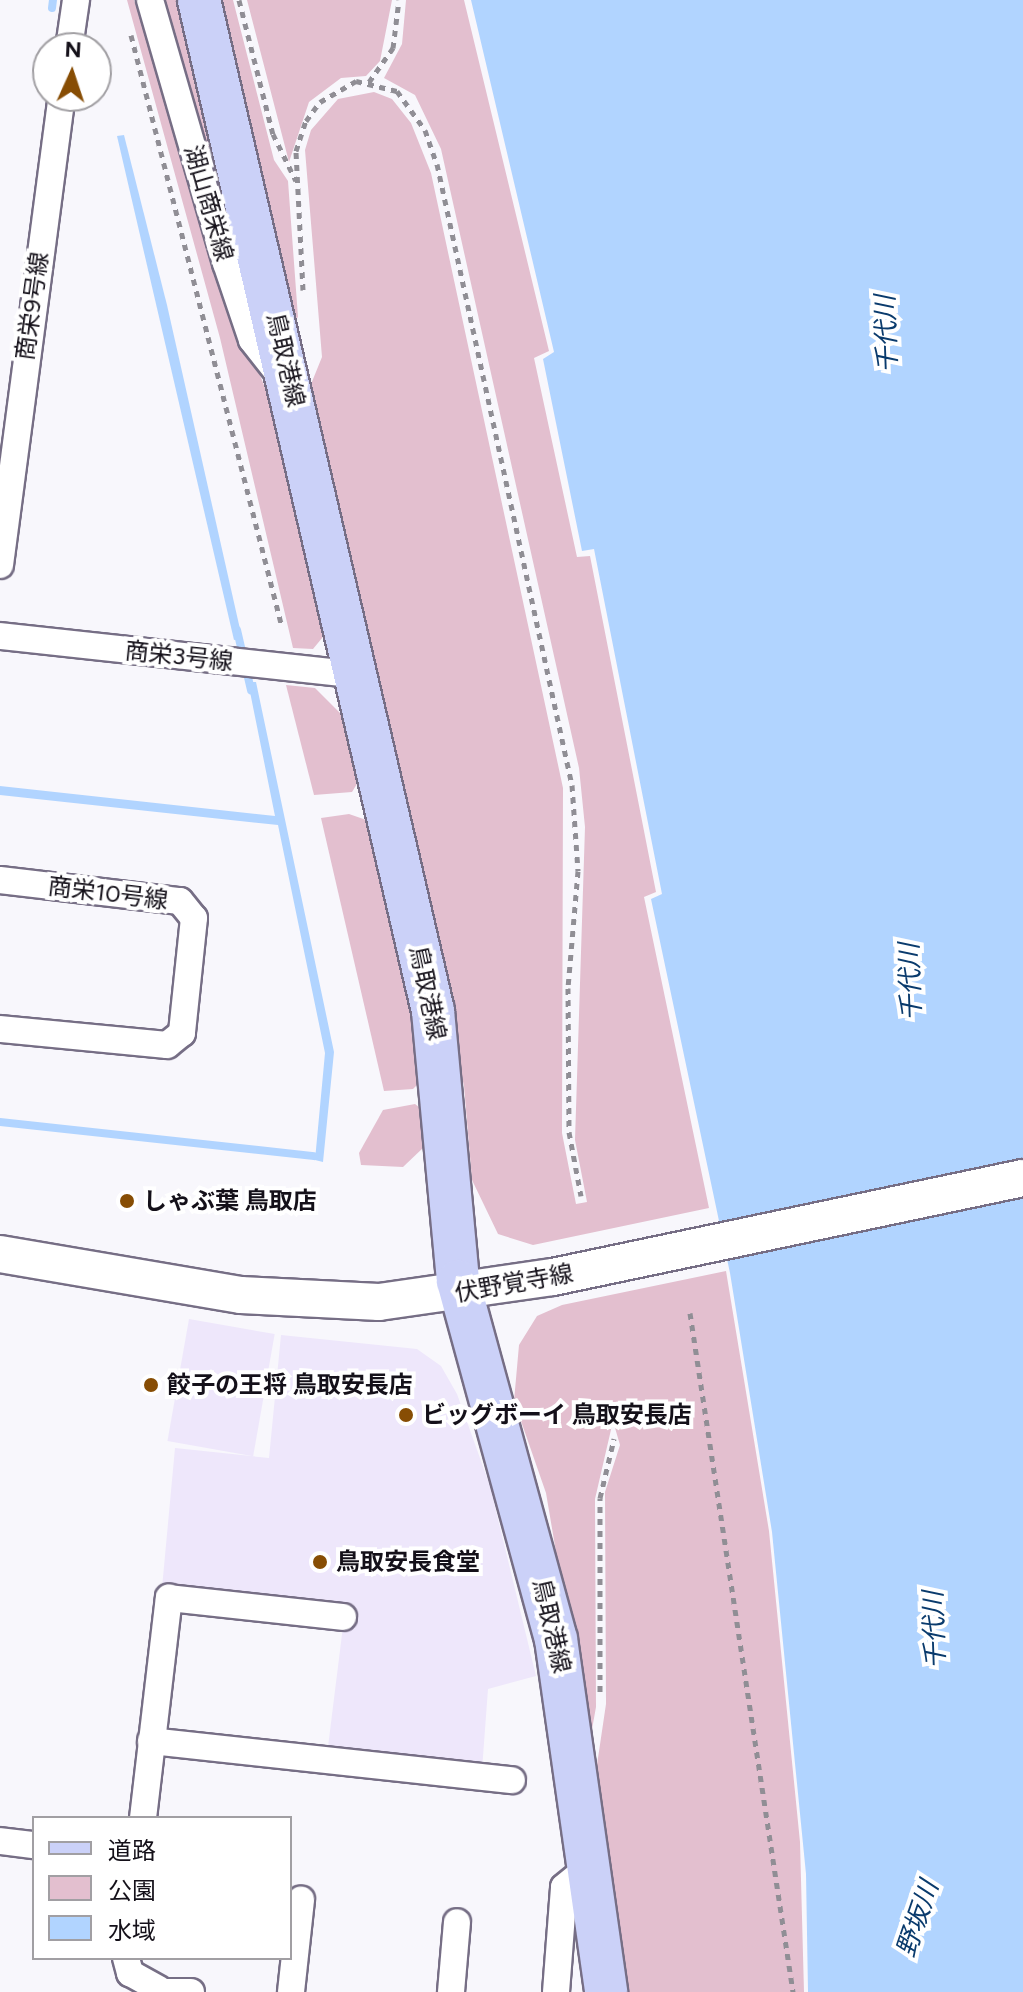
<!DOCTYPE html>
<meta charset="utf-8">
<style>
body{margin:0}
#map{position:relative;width:1023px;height:1992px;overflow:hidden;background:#f8f7fc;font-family:Figtree,"Noto Sans JP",sans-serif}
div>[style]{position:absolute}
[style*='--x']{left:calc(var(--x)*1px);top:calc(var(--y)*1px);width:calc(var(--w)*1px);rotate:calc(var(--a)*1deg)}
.built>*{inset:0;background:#eee7fb;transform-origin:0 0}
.green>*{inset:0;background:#e3bfcf}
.water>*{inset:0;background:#b1d4ff}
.stream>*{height:8px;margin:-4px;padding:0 4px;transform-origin:4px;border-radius:4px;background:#b1d4ff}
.path>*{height:5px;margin-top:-2.5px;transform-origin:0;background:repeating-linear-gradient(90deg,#908e95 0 6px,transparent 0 12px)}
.roads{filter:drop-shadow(2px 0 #766e85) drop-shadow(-2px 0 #766e85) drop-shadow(0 2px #766e85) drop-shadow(0 -2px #766e85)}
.street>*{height:26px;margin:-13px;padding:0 13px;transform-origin:13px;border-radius:13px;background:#fff}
.secondary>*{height:36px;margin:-18px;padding:0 18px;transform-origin:18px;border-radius:18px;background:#fff}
.primary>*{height:42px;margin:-21px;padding:0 21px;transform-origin:21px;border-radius:21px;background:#cbd1f8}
.dots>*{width:22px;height:22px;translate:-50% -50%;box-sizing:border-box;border:4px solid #fff;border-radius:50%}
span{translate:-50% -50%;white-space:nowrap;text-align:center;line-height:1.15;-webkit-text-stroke:8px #fff;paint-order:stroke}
.street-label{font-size:24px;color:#141019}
.poi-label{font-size:24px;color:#141019;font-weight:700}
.left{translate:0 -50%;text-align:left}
.water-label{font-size:26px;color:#0a3b6d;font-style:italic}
.legend{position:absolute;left:32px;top:1816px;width:260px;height:144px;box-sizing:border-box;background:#fff;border:2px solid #a19fa3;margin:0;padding:10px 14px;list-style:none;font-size:24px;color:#141019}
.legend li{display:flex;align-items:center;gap:16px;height:40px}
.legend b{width:40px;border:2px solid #a19fa3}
.north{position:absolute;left:32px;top:32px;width:80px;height:80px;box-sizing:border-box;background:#fff;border:2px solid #a19fa3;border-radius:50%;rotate:3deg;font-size:22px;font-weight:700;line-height:32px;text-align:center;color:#141019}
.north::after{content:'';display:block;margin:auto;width:28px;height:36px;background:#874d04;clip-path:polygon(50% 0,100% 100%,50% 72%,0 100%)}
</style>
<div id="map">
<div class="built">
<div style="left:189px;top:1319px;width:87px;height:124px;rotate:10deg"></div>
<div style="clip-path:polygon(281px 1335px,417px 1349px,441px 1366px,457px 1394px,490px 1486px,536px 1676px,488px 1689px,482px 1770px,327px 1755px,345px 1610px,162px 1588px,175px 1448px,269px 1458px)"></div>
</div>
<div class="green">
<div style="clip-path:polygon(127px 0,134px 0,227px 292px,277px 418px,332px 626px,313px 649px,293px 648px,220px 338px)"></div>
<div style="clip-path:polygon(160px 0,187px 0,259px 328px)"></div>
<div style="clip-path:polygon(211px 0,233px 0,274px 160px,288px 181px,298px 317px,292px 324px)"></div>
<div style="clip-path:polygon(247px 0,392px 0,380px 61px,366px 76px,341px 78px,309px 102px,289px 162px)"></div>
<div style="clip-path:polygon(406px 0,464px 0,549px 351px,534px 358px,577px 557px,590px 556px,656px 892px,644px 897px,709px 1208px,533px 1245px,498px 1234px,472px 1180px,464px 1086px,307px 394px,322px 357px,305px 150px,311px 130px,338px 99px,374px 92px,392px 99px,411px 123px,431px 173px,563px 788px,562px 1133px,576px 1204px,587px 1202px,575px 1140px,585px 827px,579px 768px,441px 149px,415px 95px,384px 78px,402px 44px)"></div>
<div style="clip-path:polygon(286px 685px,315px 688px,352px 725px,360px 779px,352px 792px,314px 795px)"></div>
<div style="clip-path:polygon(349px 814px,372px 822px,414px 1005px,422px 1080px,413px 1089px,384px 1091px,321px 818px)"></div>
<div style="clip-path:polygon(415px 1104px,424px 1111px,424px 1147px,403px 1167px,361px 1165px,359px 1153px,383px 1110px)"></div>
<div style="clip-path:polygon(726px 1271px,769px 1531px,800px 1842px,804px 1992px,617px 1992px,594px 1785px,606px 1704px,605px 1492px,620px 1445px,613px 1421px,595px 1499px,596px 1707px,589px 1746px,546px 1493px,514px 1401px,519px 1345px,537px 1316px,562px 1305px)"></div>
</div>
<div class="water">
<div style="clip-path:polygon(471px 0,1023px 0,1023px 1992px,808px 1992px,806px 1874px,772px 1532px,730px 1273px,651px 899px,662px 894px,594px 549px,582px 551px,543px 359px,554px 352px)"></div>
<div style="clip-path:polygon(124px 135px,167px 305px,242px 638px,234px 640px,117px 136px)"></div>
<div style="clip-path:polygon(248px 682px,256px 682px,334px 1052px,323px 1162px,315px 1160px,325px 1053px,278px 825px,0 795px,0 786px,275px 816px)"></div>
</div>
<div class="stream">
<div style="--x:52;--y:8;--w:8;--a:-83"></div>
<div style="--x:237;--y:630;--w:62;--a:76.9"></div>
<div style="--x:0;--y:1122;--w:316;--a:6.2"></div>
</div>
<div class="path">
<div style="--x:239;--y:0;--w:138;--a:75.8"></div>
<div style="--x:273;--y:134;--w:52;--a:63.9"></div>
<div style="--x:131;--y:35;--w:611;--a:75.69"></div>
<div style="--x:369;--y:82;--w:42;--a:-54.8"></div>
<div style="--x:393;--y:48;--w:48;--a:-82.9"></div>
<div style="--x:303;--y:290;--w:139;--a:-92.9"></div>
<div style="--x:296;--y:151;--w:32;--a:-72"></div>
<div style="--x:306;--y:121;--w:24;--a:-54"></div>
<div style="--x:320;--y:102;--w:42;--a:-30.3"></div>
<div style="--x:356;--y:81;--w:42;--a:13.7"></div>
<div style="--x:397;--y:91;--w:48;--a:54.3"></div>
<div style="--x:425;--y:130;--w:36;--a:71"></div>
<div style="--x:437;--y:164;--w:636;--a:77.74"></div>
<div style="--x:572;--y:785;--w:86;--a:86"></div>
<div style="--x:578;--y:871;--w:117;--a:94.9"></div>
<div style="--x:568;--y:988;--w:144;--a:89.6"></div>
<div style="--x:569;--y:1132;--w:65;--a:79.4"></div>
<div style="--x:690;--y:1313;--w:687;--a:81.37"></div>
<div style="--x:600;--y:1692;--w:194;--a:-90"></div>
<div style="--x:600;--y:1498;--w:61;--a:-76.7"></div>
</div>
<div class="roads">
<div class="street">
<div style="--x:150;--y:0;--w:274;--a:73.9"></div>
<div style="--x:226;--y:263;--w:81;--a:71.3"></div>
<div style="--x:252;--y:340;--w:42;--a:51.8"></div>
<div style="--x:69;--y:48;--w:49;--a:-81.7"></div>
<div style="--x:0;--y:565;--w:473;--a:-82.5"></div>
<div style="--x:0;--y:636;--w:361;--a:6.2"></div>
<div style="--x:0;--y:880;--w:181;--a:6.7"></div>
<div style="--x:180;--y:901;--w:22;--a:51"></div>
<div style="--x:194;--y:918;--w:116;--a:96"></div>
<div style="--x:182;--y:1033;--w:19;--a:141"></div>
<div style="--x:167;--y:1045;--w:168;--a:-174.5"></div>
<div style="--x:151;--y:1741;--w:363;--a:6.2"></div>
<div style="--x:143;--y:1818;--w:222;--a:-83.3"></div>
<div style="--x:169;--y:1598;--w:175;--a:6.2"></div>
<div style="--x:0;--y:1841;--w:34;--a:7"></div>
<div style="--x:126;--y:1958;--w:16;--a:75"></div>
<div style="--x:130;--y:1973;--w:33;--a:29"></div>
<div style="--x:159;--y:1992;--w:32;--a:0"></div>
<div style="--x:291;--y:1992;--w:93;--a:-83.8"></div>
<div style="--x:451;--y:1992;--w:70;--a:-85.1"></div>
<div style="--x:556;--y:1992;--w:105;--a:-85.6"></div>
<div style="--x:564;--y:1887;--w:36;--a:-39"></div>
</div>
<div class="secondary">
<div style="--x:0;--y:1254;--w:244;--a:9.7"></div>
<div style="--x:241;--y:1295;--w:138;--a:2.9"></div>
<div style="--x:379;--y:1302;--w:176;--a:-8.2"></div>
<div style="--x:553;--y:1277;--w:480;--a:-11.9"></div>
</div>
<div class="primary">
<div style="--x:199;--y:0;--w:1038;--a:76.97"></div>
<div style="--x:433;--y:1011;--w:271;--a:84.7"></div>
<div style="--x:458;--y:1281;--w:371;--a:74.7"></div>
<div style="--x:556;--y:1639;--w:357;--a:81.9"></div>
</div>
</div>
<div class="dots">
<div style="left:127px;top:1201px;background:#874d04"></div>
<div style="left:151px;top:1385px;background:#874d04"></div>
<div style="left:406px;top:1415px;background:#874d04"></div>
<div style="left:320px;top:1562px;background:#874d04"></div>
</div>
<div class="street-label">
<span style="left:209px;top:203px;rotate:74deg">湖山商栄線</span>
<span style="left:32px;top:306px;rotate:-82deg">商栄9号線</span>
<span style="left:286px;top:360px;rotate:77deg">鳥取港線</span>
<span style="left:179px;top:656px;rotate:6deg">商栄3号線</span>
<span style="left:108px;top:893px;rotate:7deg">商栄10号線</span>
<span style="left:428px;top:993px;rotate:78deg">鳥取港線</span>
<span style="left:514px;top:1283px;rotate:-10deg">伏野覚寺線</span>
<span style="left:552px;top:1626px;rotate:77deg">鳥取港線</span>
</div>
<div class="poi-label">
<span class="left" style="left:143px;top:1201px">しゃぶ葉 鳥取店</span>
<span class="left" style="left:167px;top:1385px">餃子の王将 鳥取安長店</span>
<span class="left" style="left:422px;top:1415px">ビッグボーイ 鳥取安長店</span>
<span class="left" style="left:336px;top:1562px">鳥取安長食堂</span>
</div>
<div class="water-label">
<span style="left:887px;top:334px;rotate:-92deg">千代川</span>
<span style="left:911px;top:982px;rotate:-92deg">千代川</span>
<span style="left:935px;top:1630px;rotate:-92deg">千代川</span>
<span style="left:918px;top:1919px;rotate:-71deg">野坂川</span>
</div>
<ul class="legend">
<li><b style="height:10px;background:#cbd1f8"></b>道路</li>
<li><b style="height:22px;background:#e3bfcf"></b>公園</li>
<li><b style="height:22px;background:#b1d4ff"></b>水域</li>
</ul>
<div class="north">N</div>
</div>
